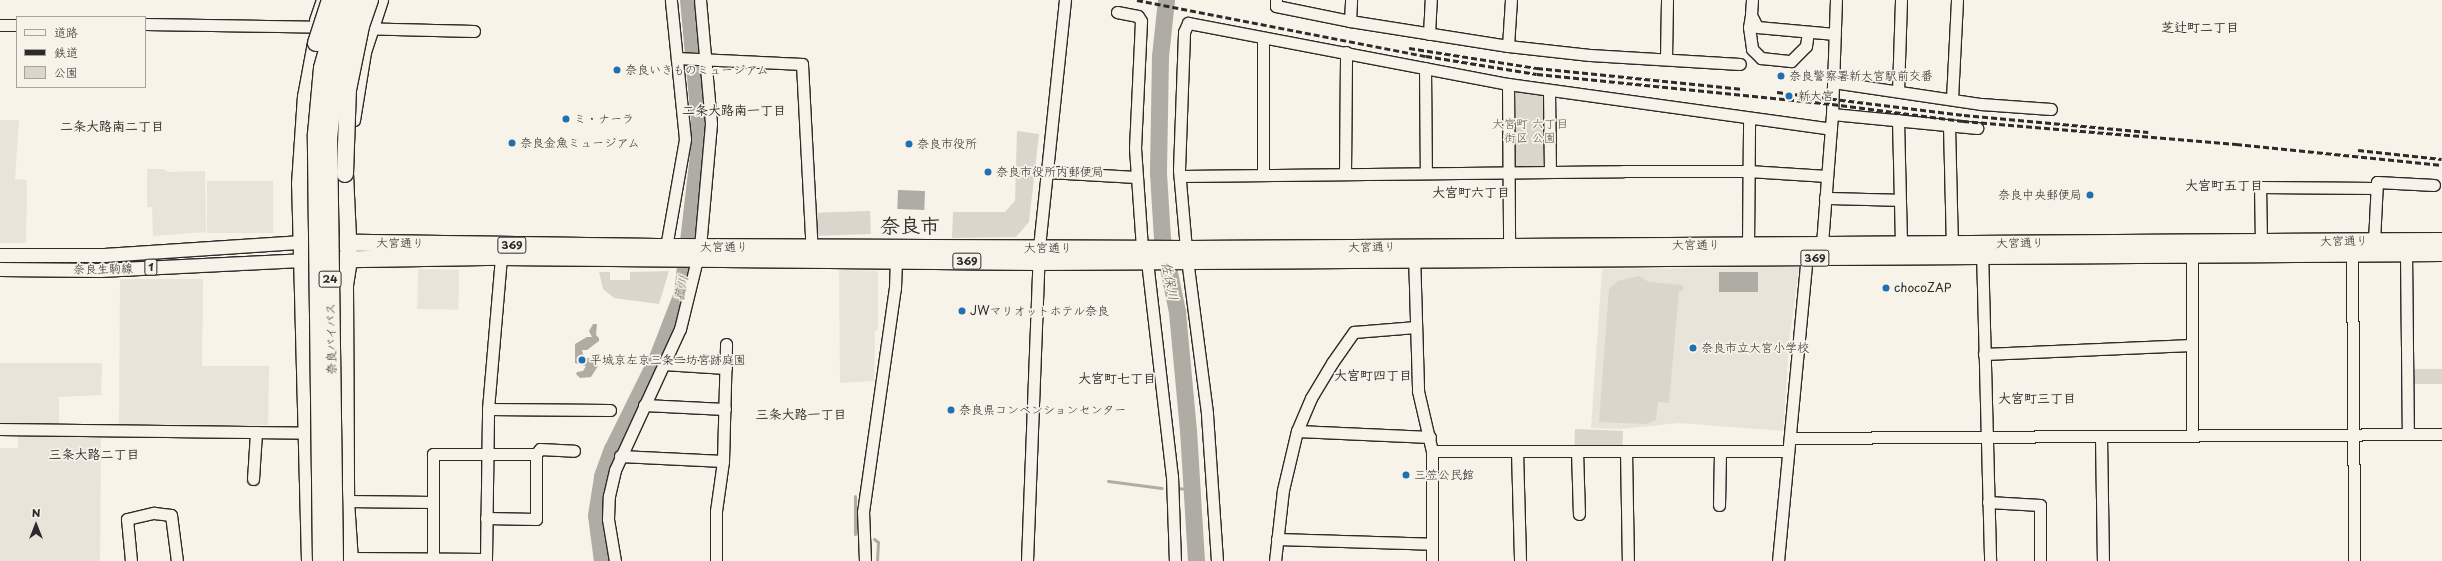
<!DOCTYPE html>
<meta charset="utf-8">
<style>
body{margin:0}
#map{position:relative;width:2442px;height:561px;overflow:hidden;background:#f7f3e8;font-family:"Playpen Sans","Klee One",sans-serif}
div>[style]{position:absolute}
[style*='--x']{left:calc(var(--x)*1px);top:calc(var(--y)*1px);width:calc(var(--w)*1px);rotate:calc(var(--a)*1deg)}
.built>*{inset:0;background:#e8e4da;transform-origin:0 0}
.green>*{inset:0;background:#dad6cc;transform-origin:0 0}
.water>*{inset:0;background:#afaca4;transform-origin:0 0}
.stream>*{height:3px;margin:-1.5px;padding:0 1.5px;transform-origin:1.5px;border-radius:1.5px;background:#afaca4}
.river>*{height:17px;margin:-8.5px;padding:0 8.5px;transform-origin:8.5px;border-radius:8.5px;background:#afaca4}
.roads{filter:drop-shadow(1px 0 #2b2b2b) drop-shadow(-1px 0 #2b2b2b) drop-shadow(0 1px #2b2b2b) drop-shadow(0 -1px #2b2b2b)}
.minor>*{height:11px;margin:-5.5px;padding:0 5.5px;transform-origin:5.5px;border-radius:5.5px;background:#f7f3e8}
.major>*{height:13px;margin:-6.5px;padding:0 6.5px;transform-origin:6.5px;border-radius:6.5px;background:#f7f3e8}
.highway>*{height:16px;margin:-8px;padding:0 8px;transform-origin:8px;border-radius:8px;background:#f7f3e8}
.rail>*{height:3px;margin-top:-1.5px;transform-origin:0;background:repeating-linear-gradient(90deg,#2b2b2b 0 6px,transparent 0 9px)}
.bridges{filter:drop-shadow(1px 0 #2b2b2b) drop-shadow(-1px 0 #2b2b2b) drop-shadow(0 1px #2b2b2b) drop-shadow(0 -1px #2b2b2b)}
.highway-bridge>*{height:16px;margin:-8px;padding:0 8px;transform-origin:8px;border-radius:8px;background:#f7f3e8}
.dots>*{width:11px;height:11px;translate:-50% -50%;box-sizing:border-box;border:2px solid #f7f3e8;border-radius:50%}
span{translate:-50% -50%;white-space:nowrap;text-align:center;line-height:1.15;-webkit-text-stroke:3.5px #f7f3e8;paint-order:stroke}
.shield-label span{padding:1px 3px;background:#f7f3e8;border:1px solid;border-radius:3px;-webkit-text-stroke-width:0}
.shield-label{font-size:11px;color:#2b2b2b;font-weight:700}
.poi-label{font-size:12px;color:#2b2b2b}
.left{translate:0 -50%;text-align:left}
.right{translate:-100% -50%;text-align:right}
.park-label{font-size:12px;color:#575653}
.street-label{font-size:12px;color:#2b2b2b}
.neighbourhood-label{font-size:13px;color:#2b2b2b;font-weight:700}
.water-label{font-size:13px;color:#53524f;font-style:italic}
.town-label{font-size:20px;color:#2b2b2b;font-weight:700}
.legend{position:absolute;left:16px;top:16px;width:130px;height:72px;box-sizing:border-box;background:#f7f3e8;border:1px solid #a5a39c;margin:0;padding:5px 7px;list-style:none;font-size:12px;color:#2b2b2b}
.legend li{display:flex;align-items:center;gap:8px;height:20px}
.legend b{width:20px;border:1px solid #a5a39c}
.north{position:absolute;left:16px;top:505px;width:40px;height:40px;-webkit-text-stroke:3px #f7f3e8;paint-order:stroke;rotate:0deg;font-size:11px;font-weight:700;line-height:16px;text-align:center;color:#2b2b2b}
.north::after{content:'';display:block;margin:auto;width:14px;height:18px;background:#2b2b2b;clip-path:polygon(50% 0,100% 100%,50% 72%,0 100%)}
</style>
<div id="map">
<div class="built">
<div style="clip-path:polygon(0 120px,19px 120px,15px 179px,27px 180px,26px 243px,0 243px)"></div>
<div style="clip-path:polygon(147px 169px,164px 169px,167px 172px,205px 171px,206px 232px,153px 236px,152px 207px,147px 207px)"></div>
<div style="left:207px;top:181px;width:66px;height:52px"></div>
<div style="clip-path:polygon(1799px 267px,1789px 343px,1783px 431px,1679px 423px,1621px 429px,1591px 428px,1602px 269px)"></div>
<div style="left:418px;top:269px;width:41px;height:40px;rotate:1deg"></div>
<div style="clip-path:polygon(839px 270px,878px 271px,878px 329px,875px 331px,874px 381px,840px 383px)"></div>
<div style="clip-path:polygon(120px 279px,203px 279px,202px 366px,269px 366px,268px 425px,119px 424px)"></div>
<div style="clip-path:polygon(0 363px,102px 363px,101px 395px,59px 397px,59px 425px,0 423px)"></div>
<div style="clip-path:polygon(18px 435px,101px 435px,100px 561px,0 561px,0 448px,18px 448px)"></div>
</div>
<div class="green">
<div style="clip-path:polygon(1518px 90px,1543px 93px,1546px 97px,1547px 164px,1543px 168px,1518px 169px,1514px 164px,1514px 94px)"></div>
<div style="clip-path:polygon(1017px 131px,1039px 134px,1029px 222px,1016px 237px,952px 238px,953px 212px,1005px 212px,1015px 201px)"></div>
<div style="left:870px;top:211px;width:23px;height:53px;rotate:88deg"></div>
<div style="clip-path:polygon(669px 271px,659px 304px,614px 298px,603px 289px,599px 272px,610px 272px,610px 280px,630px 280px,630px 272px)"></div>
<div style="clip-path:polygon(1639px 276px,1649px 282px,1683px 285px,1683px 291px,1679px 291px,1669px 403px,1658px 402px,1656px 420px,1646px 424px,1599px 422px,1609px 289px,1618px 281px)"></div>
<div style="left:2411px;top:369px;width:31px;height:15px"></div>
<div style="left:1575px;top:429px;width:48px;height:17px;rotate:2deg"></div>
</div>
<div class="water">
<div style="left:898px;top:190px;width:27px;height:19px;rotate:2deg"></div>
<div style="left:1719px;top:272px;width:39px;height:20px"></div>
<div style="clip-path:polygon(593px 324px,597px 324px,596px 335px,599px 338px,599px 341px,587px 350px,582px 350px,584px 357px,595px 360px,594px 365px,598px 366px,591px 377px,580px 378px,576px 374px,577px 372px,583px 371px,586px 366px,575px 363px,575px 344px,587px 337px,592px 337px,589px 331px)"></div>
</div>
<div class="stream">
<div style="--x:1108;--y:481;--w:54;--a:7.4"></div>
<div style="--x:1175;--y:488;--w:16;--a:4"></div>
<div style="--x:855;--y:496;--w:38;--a:90"></div>
<div style="--x:874;--y:539;--w:5;--a:37"></div>
<div style="--x:878;--y:542;--w:19;--a:93"></div>
</div>
<div class="river">
<div style="--x:1166;--y:0;--w:56;--a:96.1"></div>
<div style="--x:1160;--y:56;--w:117;--a:91"></div>
<div style="--x:1158;--y:173;--w:65;--a:86.5"></div>
<div style="--x:1162;--y:238;--w:76;--a:78.5"></div>
<div style="--x:1177;--y:312;--w:119;--a:84.7"></div>
<div style="--x:1188;--y:430;--w:131;--a:86.5"></div>
<div style="--x:602;--y:561;--w:46;--a:-97.4"></div>
<div style="--x:596;--y:515;--w:39;--a:-81"></div>
<div style="--x:602;--y:476;--w:29;--a:-70"></div>
<div style="--x:612;--y:449;--w:99;--a:-63.7"></div>
<div style="--x:656;--y:360;--w:72;--a:-68.8"></div>
<div style="--x:682;--y:293;--w:139;--a:-83.4"></div>
<div style="--x:698;--y:155;--w:35;--a:-88"></div>
<div style="--x:699;--y:120;--w:121;--a:-95.2"></div>
</div>
<div class="roads">
<div class="minor">
<div style="--x:1276;--y:0;--w:6;--a:90"></div>
<div style="--x:1276;--y:6;--w:76;--a:11.5"></div>
<div style="--x:1350;--y:21;--w:160;--a:9"></div>
<div style="--x:1508;--y:46;--w:82;--a:6.3"></div>
<div style="--x:1590;--y:55;--w:150;--a:3.4"></div>
<div style="--x:1752;--y:0;--w:15;--a:94"></div>
<div style="--x:1751;--y:15;--w:13;--a:63"></div>
<div style="--x:1757;--y:27;--w:78;--a:5.1"></div>
<div style="--x:1117;--y:12;--w:21;--a:11"></div>
<div style="--x:1138;--y:16;--w:6;--a:59"></div>
<div style="--x:1141;--y:21;--w:127;--a:92.7"></div>
<div style="--x:1135;--y:148;--w:101;--a:86"></div>
<div style="--x:1751;--y:15;--w:12;--a:99"></div>
<div style="--x:1749;--y:27;--w:22;--a:82"></div>
<div style="--x:1752;--y:49;--w:13;--a:45"></div>
<div style="--x:1761;--y:58;--w:30;--a:6"></div>
<div style="--x:1791;--y:61;--w:21;--a:-45"></div>
<div style="--x:1806;--y:46;--w:14;--a:-82"></div>
<div style="--x:315;--y:20;--w:21;--a:-71"></div>
<div style="--x:1350;--y:21;--w:21;--a:-87"></div>
<div style="--x:145;--y:24;--w:183;--a:0.9"></div>
<div style="--x:0;--y:25;--w:17;--a:0"></div>
<div style="--x:354;--y:28;--w:120;--a:1.4"></div>
<div style="--x:1429;--y:34;--w:34;--a:-87"></div>
<div style="--x:1263;--y:38;--w:137;--a:90"></div>
<div style="--x:1508;--y:46;--w:46;--a:-86.3"></div>
<div style="--x:677;--y:58;--w:125;--a:2.7"></div>
<div style="--x:802;--y:64;--w:190;--a:87"></div>
<div style="--x:1666;--y:58;--w:58;--a:-89"></div>
<div style="--x:1425;--y:68;--w:105;--a:89.5"></div>
<div style="--x:1833;--y:82;--w:150;--a:8.5"></div>
<div style="--x:1981;--y:104;--w:70;--a:4.1"></div>
<div style="--x:1508;--y:84;--w:163;--a:89.6"></div>
<div style="--x:1549;--y:90;--w:82;--a:89.3"></div>
<div style="--x:1898;--y:91;--w:91;--a:-88.1"></div>
<div style="--x:1952;--y:99;--w:99;--a:-87.1"></div>
<div style="--x:1832;--y:114;--w:146;--a:5.5"></div>
<div style="--x:354;--y:120;--w:69;--a:-80.8"></div>
<div style="--x:365;--y:52;--w:55;--a:-71.9"></div>
<div style="--x:1898;--y:120;--w:124;--a:88.6"></div>
<div style="--x:1949;--y:125;--w:119;--a:88.6"></div>
<div style="--x:1048;--y:172;--w:88;--a:3.3"></div>
<div style="--x:1345;--y:174;--w:122;--a:-89.5"></div>
<div style="--x:1181;--y:176;--w:442;--a:-0.6"></div>
<div style="--x:1623;--y:171;--w:125;--a:0"></div>
<div style="--x:1748;--y:171;--w:79;--a:3.6"></div>
<div style="--x:1825;--y:198;--w:74;--a:1.5"></div>
<div style="--x:2374;--y:241;--w:59;--a:-87.1"></div>
<div style="--x:2377;--y:182;--w:57;--a:3"></div>
<div style="--x:2261;--y:242;--w:55;--a:-91"></div>
<div style="--x:2260;--y:187;--w:116;--a:0.5"></div>
<div style="--x:1748;--y:245;--w:125;--a:-89.5"></div>
<div style="--x:666;--y:247;--w:110;--a:-80"></div>
<div style="--x:685;--y:139;--w:140;--a:-95.8"></div>
<div style="--x:2352;--y:248;--w:313;--a:89.6"></div>
<div style="--x:1982;--y:250;--w:311;--a:88.5"></div>
<div style="--x:1414;--y:253;--w:138;--a:88.3"></div>
<div style="--x:1418;--y:391;--w:62;--a:76.9"></div>
<div style="--x:1432;--y:451;--w:110;--a:90"></div>
<div style="--x:2406;--y:253;--w:181;--a:89.4"></div>
<div style="--x:1147;--y:261;--w:216;--a:83.4"></div>
<div style="--x:1172;--y:476;--w:85;--a:88"></div>
<div style="--x:1984;--y:354;--w:208;--a:-2.5"></div>
<div style="--x:663;--y:364;--w:63;--a:3.6"></div>
<div style="--x:644;--y:405;--w:81;--a:2.8"></div>
<div style="--x:488;--y:409;--w:122;--a:0.5"></div>
<div style="--x:0;--y:429;--w:307;--a:0.7"></div>
<div style="--x:1297;--y:431;--w:133;--a:2.6"></div>
<div style="--x:2192;--y:435;--w:181;--a:-90"></div>
<div style="--x:2101;--y:436;--w:125;--a:89.1"></div>
<div style="--x:1790;--y:438;--w:652;--a:-0.35"></div>
<div style="--x:1432;--y:451;--w:356;--a:0"></div>
<div style="--x:1517;--y:451;--w:110;--a:88.4"></div>
<div style="--x:1577;--y:451;--w:63;--a:88.2"></div>
<div style="--x:1626;--y:451;--w:110;--a:89"></div>
<div style="--x:620;--y:456;--w:103;--a:2.8"></div>
<div style="--x:253;--y:479;--w:47;--a:-86.3"></div>
<div style="--x:346;--y:501;--w:87;--a:0.7"></div>
<div style="--x:1988;--y:502;--w:52;--a:3.3"></div>
<div style="--x:2040;--y:505;--w:56;--a:90"></div>
<div style="--x:1719;--y:505;--w:54;--a:-88.9"></div>
<div style="--x:486;--y:518;--w:50;--a:1.1"></div>
<div style="--x:536;--y:519;--w:65;--a:-90"></div>
<div style="--x:1277;--y:539;--w:155;--a:1.8"></div>
<div style="--x:350;--y:558;--w:136;--a:0.4"></div>
<div style="--x:486;--y:559;--w:150;--a:-89.2"></div>
<div style="--x:488;--y:409;--w:153;--a:-85.1"></div>
<div style="--x:433;--y:558;--w:104;--a:-90"></div>
<div style="--x:433;--y:454;--w:103;--a:0"></div>
<div style="--x:536;--y:454;--w:6;--a:-51"></div>
<div style="--x:540;--y:449;--w:34;--a:3"></div>
<div style="--x:131;--y:561;--w:42;--a:-95.4"></div>
<div style="--x:127;--y:519;--w:28;--a:-13"></div>
<div style="--x:154;--y:513;--w:17;--a:7"></div>
<div style="--x:171;--y:515;--w:46;--a:82.6"></div>
<div style="--x:615;--y:561;--w:43;--a:-99.5"></div>
<div style="--x:608;--y:519;--w:23;--a:-88"></div>
<div style="--x:609;--y:496;--w:27;--a:-77"></div>
<div style="--x:615;--y:470;--w:155;--a:-65.3"></div>
<div style="--x:680;--y:329;--w:84;--a:-76.3"></div>
<div style="--x:700;--y:247;--w:124;--a:-84.9"></div>
<div style="--x:711;--y:123;--w:123;--a:-95.1"></div>
<div style="--x:716;--y:561;--w:50;--a:-90"></div>
<div style="--x:716;--y:511;--w:50;--a:-82"></div>
<div style="--x:723;--y:461;--w:117;--a:-88.5"></div>
<div style="--x:865;--y:561;--w:49;--a:-92.3"></div>
<div style="--x:863;--y:512;--w:226;--a:-81.9"></div>
<div style="--x:895;--y:288;--w:27;--a:-88"></div>
<div style="--x:1027;--y:561;--w:314;--a:-87.8"></div>
<div style="--x:1039;--y:247;--w:248;--a:-84"></div>
<div style="--x:1217;--y:561;--w:148;--a:-93.9"></div>
<div style="--x:1207;--y:413;--w:154;--a:-97.4"></div>
<div style="--x:1187;--y:260;--w:90;--a:-95.1"></div>
<div style="--x:1179;--y:170;--w:138;--a:-87.9"></div>
<div style="--x:1184;--y:32;--w:10;--a:-66"></div>
<div style="--x:1188;--y:23;--w:326;--a:10.8"></div>
<div style="--x:1508;--y:84;--w:326;--a:7.9"></div>
<div style="--x:1275;--y:561;--w:71;--a:-83.6"></div>
<div style="--x:1283;--y:490;--w:61;--a:-76.7"></div>
<div style="--x:1297;--y:431;--w:36;--a:-67"></div>
<div style="--x:1311;--y:398;--w:41;--a:-59"></div>
<div style="--x:1332;--y:363;--w:38;--a:-55"></div>
<div style="--x:1354;--y:332;--w:62;--a:-4.6"></div>
<div style="--x:1778;--y:561;--w:298;--a:-84.6"></div>
<div style="--x:1806;--y:264;--w:6;--a:-81"></div>
<div style="--x:1807;--y:258;--w:21;--a:-43"></div>
<div style="--x:1822;--y:244;--w:130;--a:-85.6"></div>
<div style="--x:1832;--y:114;--w:114;--a:-88"></div>
</div>
<div class="major">
<div style="--x:0;--y:255;--w:104;--a:0"></div>
<div style="--x:104;--y:255;--w:198;--a:-3.8"></div>
<div style="--x:0;--y:269;--w:100;--a:0.6"></div>
<div style="--x:100;--y:270;--w:202;--a:-2.8"></div>
</div>
<div class="highway">
<div style="--x:345;--y:174;--w:86;--a:87.3"></div>
<div style="--x:349;--y:260;--w:25;--a:99"></div>
<div style="--x:345;--y:285;--w:216;--a:89.7"></div>
<div style="--x:346;--y:501;--w:60;--a:86.2"></div>
<div style="--x:302;--y:242;--w:374;--a:0.8"></div>
<div style="--x:676;--y:247;--w:511;--a:0.22"></div>
<div style="--x:1187;--y:249;--w:1255;--a:-0.37"></div>
<div style="--x:302;--y:260;--w:199;--a:-0.9"></div>
<div style="--x:501;--y:257;--w:538;--a:0.53"></div>
<div style="--x:1039;--y:262;--w:1403;--a:-0.37"></div>
<div style="--x:310;--y:561;--w:377;--a:-91.5"></div>
<div style="--x:300;--y:184;--w:87;--a:-86.1"></div>
<div style="--x:306;--y:97;--w:55;--a:-79.5"></div>
</div>
</div>
<div class="rail">
<div style="--x:1137;--y:0;--w:294;--a:11"></div>
<div style="--x:1426;--y:56;--w:112;--a:9.2"></div>
<div style="--x:1537;--y:74;--w:297;--a:5.8"></div>
<div style="--x:1832;--y:104;--w:132;--a:7.4"></div>
<div style="--x:1963;--y:121;--w:274;--a:4.8"></div>
<div style="--x:2236;--y:144;--w:207;--a:5.8"></div>
<div style="--x:1409;--y:48;--w:130;--a:8.9"></div>
<div style="--x:1537;--y:68;--w:207;--a:5.8"></div>
<div style="--x:1777;--y:92;--w:188;--a:7"></div>
<div style="--x:1964;--y:115;--w:185;--a:5.3"></div>
<div style="--x:2358;--y:150;--w:84;--a:6.1"></div>
</div>
<div class="bridges">
<div class="highway-bridge">
<div style="--x:316;--y:43;--w:45;--a:-72"></div>
<div style="--x:345;--y:174;--w:84;--a:-88"></div>
<div style="--x:348;--y:90;--w:65;--a:-78.5"></div>
<div style="--x:361;--y:26;--w:28;--a:-71"></div>
<div style="--x:321;--y:561;--w:427;--a:-90.7"></div>
<div style="--x:316;--y:134;--w:66;--a:-84.8"></div>
<div style="--x:322;--y:68;--w:71;--a:-74.4"></div>
<div style="--x:335;--y:561;--w:422;--a:-90.8"></div>
<div style="--x:329;--y:139;--w:58;--a:-84.1"></div>
<div style="--x:335;--y:81;--w:41;--a:-77.3"></div>
<div style="--x:344;--y:41;--w:43;--a:-72.4"></div>
</div>
</div>
<div class="dots">
<div style="left:617px;top:70px;background:#1f6fb2"></div>
<div style="left:1781px;top:76px;background:#1f6fb2"></div>
<div style="left:1789px;top:96px;background:#1f6fb2"></div>
<div style="left:566px;top:119px;background:#1f6fb2"></div>
<div style="left:512px;top:143px;background:#1f6fb2"></div>
<div style="left:909px;top:144px;background:#1f6fb2"></div>
<div style="left:988px;top:172px;background:#1f6fb2"></div>
<div style="left:2090px;top:195px;background:#1f6fb2"></div>
<div style="left:1886px;top:288px;background:#1f6fb2"></div>
<div style="left:962px;top:311px;background:#1f6fb2"></div>
<div style="left:1693px;top:348px;background:#1f6fb2"></div>
<div style="left:582px;top:360px;background:#1f6fb2"></div>
<div style="left:951px;top:410px;background:#1f6fb2"></div>
<div style="left:1406px;top:475px;background:#1f6fb2"></div>
</div>
<div class="shield-label">
<span style="left:512px;top:245px">369</span>
<span style="left:1815px;top:258px">369</span>
<span style="left:967px;top:261px">369</span>
<span style="left:151px;top:267px">1</span>
<span style="left:330px;top:279px">24</span>
</div>
<div class="poi-label">
<span class="left" style="left:625px;top:70px">奈良いきものミュージアム</span>
<span class="left" style="left:1789px;top:76px">奈良警察署新大宮駅前交番</span>
<span class="left" style="left:1798px;top:96px">新大宮</span>
<span class="left" style="left:574px;top:119px">ミ・ナーラ</span>
<span class="left" style="left:520px;top:143px">奈良金魚ミュージアム</span>
<span class="left" style="left:917px;top:144px">奈良市役所</span>
<span class="left" style="left:996px;top:172px">奈良市役所内郵便局</span>
<span class="right" style="left:2082px;top:195px">奈良中央郵便局</span>
<span class="left" style="left:1894px;top:288px">chocoZAP</span>
<span class="left" style="left:970px;top:311px">JWマリオットホテル奈良</span>
<span class="left" style="left:1701px;top:348px">奈良市立大宮小学校</span>
<span class="left" style="left:590px;top:360px">平城京左京三条二坊宮跡庭園</span>
<span class="left" style="left:959px;top:410px">奈良県コンベンションセンター</span>
<span class="left" style="left:1414px;top:475px">三笠公民館</span>
</div>
<div class="park-label">
<span style="left:1530px;top:131px">大宮町 六丁目<br>街区 公園</span>
</div>
<div class="street-label">
<span style="left:2344px;top:241px;rotate:-1deg">大宮通り</span>
<span style="left:400px;top:243px;rotate:1deg">大宮通り</span>
<span style="left:2020px;top:243px;rotate:-1deg">大宮通り</span>
<span style="left:1696px;top:245px">大宮通り</span>
<span style="left:724px;top:247px">大宮通り</span>
<span style="left:1372px;top:247px;rotate:-1deg">大宮通り</span>
<span style="left:1048px;top:248px">大宮通り</span>
<span style="left:103px;top:269px;rotate:-1deg">奈良生駒線</span>
<span style="left:331px;top:339px;rotate:-91deg">奈良バイパス</span>
</div>
<div class="neighbourhood-label">
<span style="left:2200px;top:27px">芝辻町二丁目</span>
<span style="left:734px;top:110px">二条大路南一丁目</span>
<span style="left:112px;top:126px">二条大路南二丁目</span>
<span style="left:2224px;top:185px">大宮町五丁目</span>
<span style="left:1471px;top:192px">大宮町六丁目</span>
<span style="left:1373px;top:375px">大宮町四丁目</span>
<span style="left:1117px;top:378px">大宮町七丁目</span>
<span style="left:2037px;top:398px">大宮町三丁目</span>
<span style="left:801px;top:414px">三条大路一丁目</span>
<span style="left:94px;top:454px">三条大路二丁目</span>
</div>
<div class="water-label">
<span style="left:1170px;top:281px;rotate:79deg">佐保川</span>
<span style="left:681px;top:288px;rotate:-78deg">菰川</span>
</div>
<div class="town-label">
<span style="left:910px;top:225px">奈良市</span>
</div>
<ul class="legend">
<li><b style="height:5px;background:#f7f3e8"></b>道路</li>
<li><b style="height:5px;background:#2b2b2b"></b>鉄道</li>
<li><b style="height:11px;background:#dad6cc"></b>公園</li>
</ul>
<div class="north">N</div>
</div>
